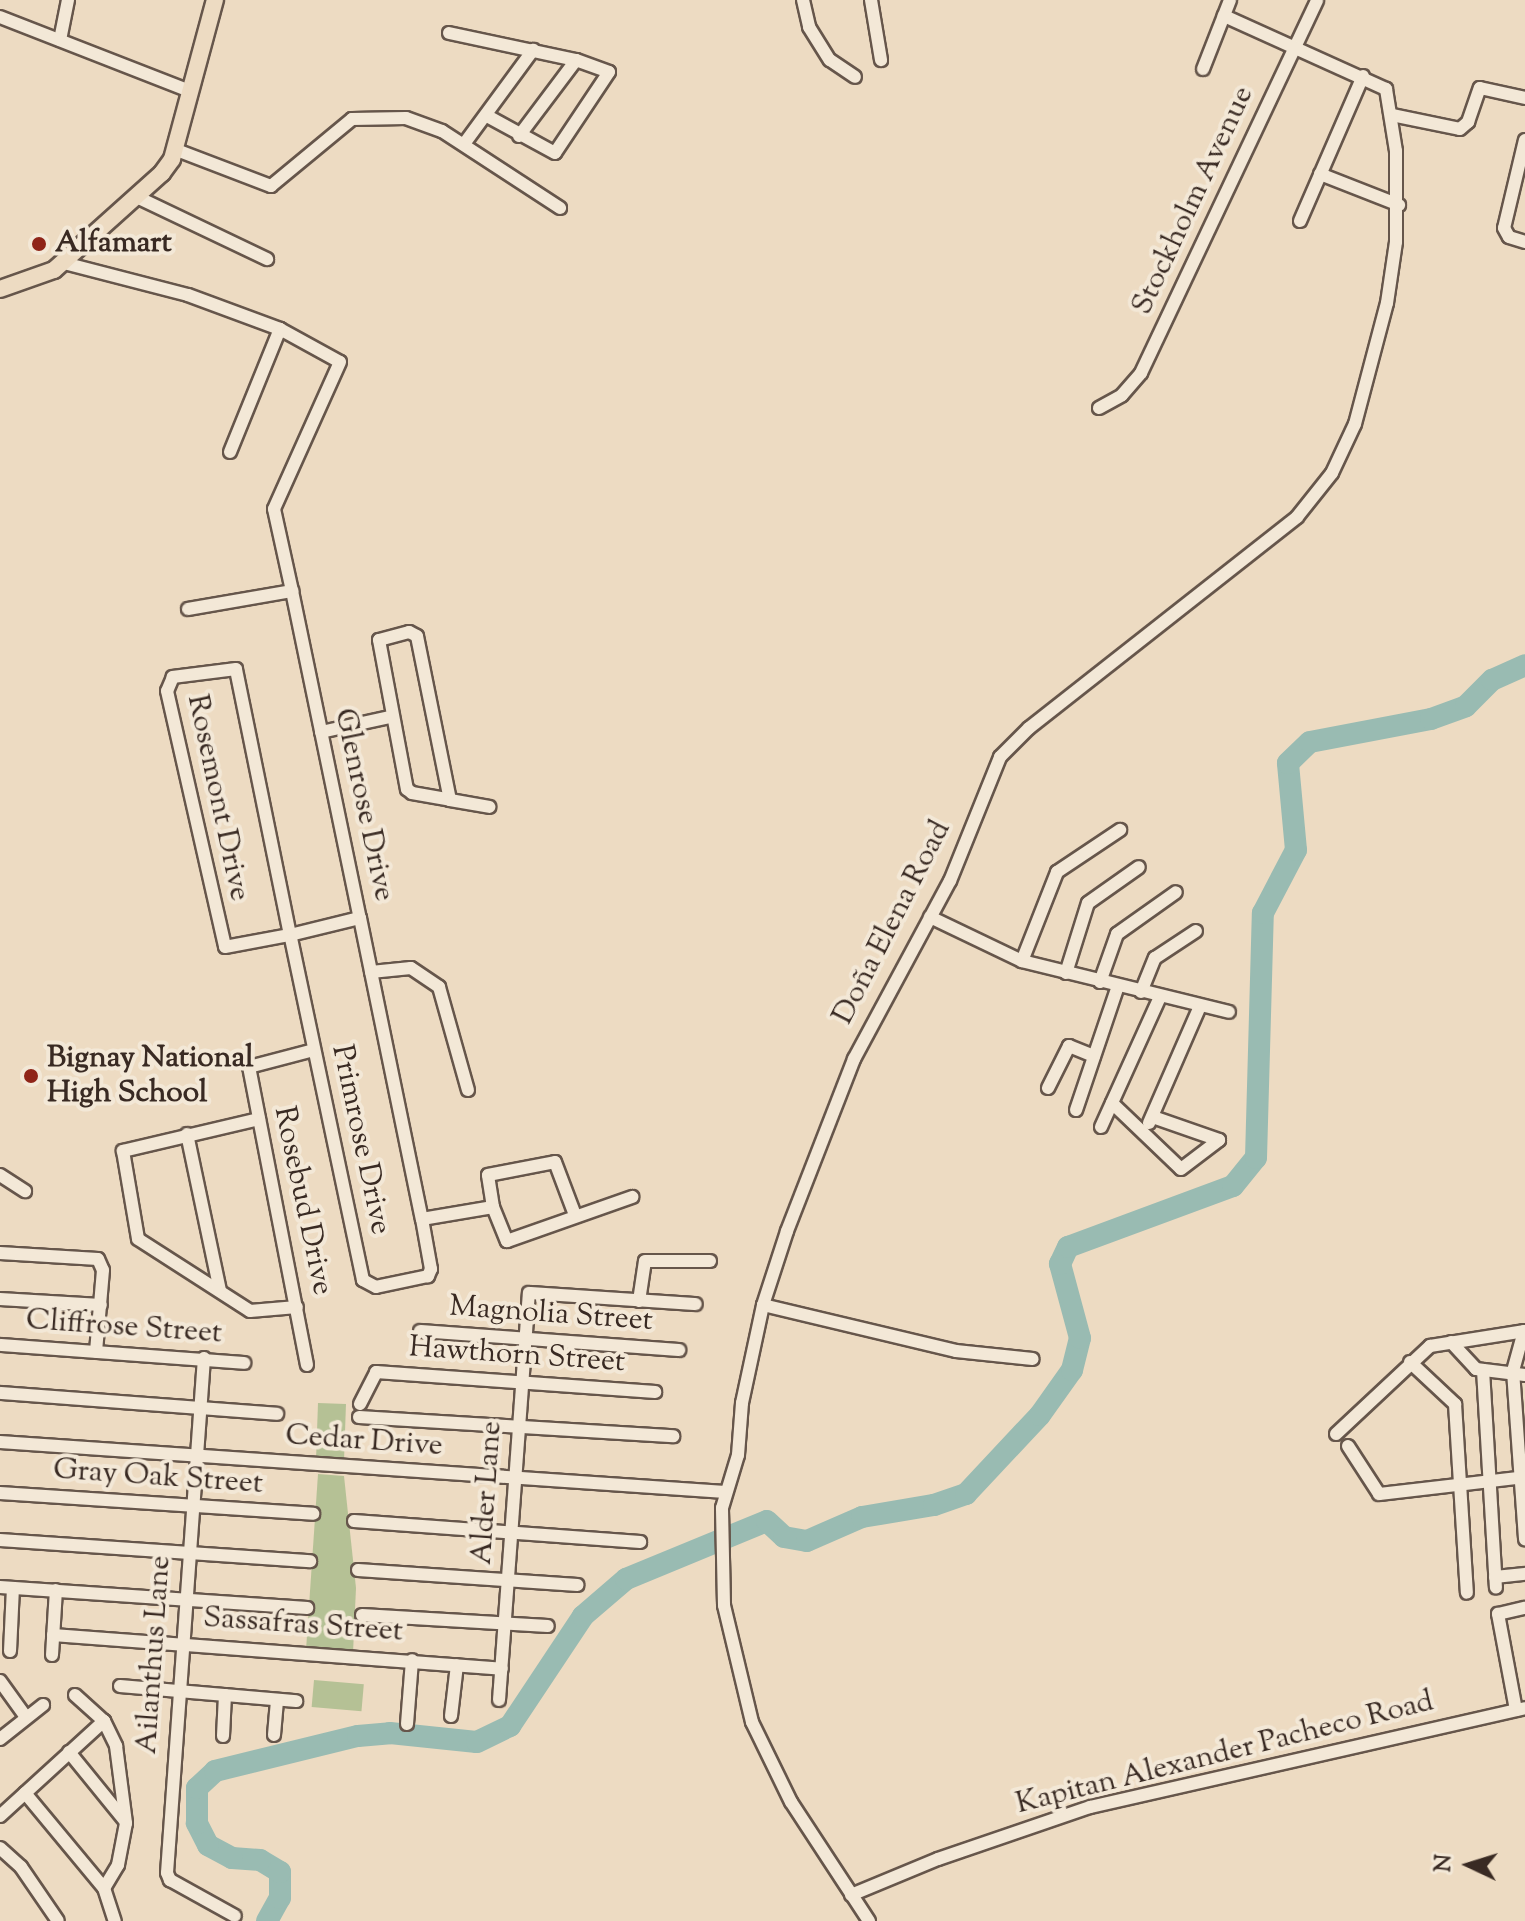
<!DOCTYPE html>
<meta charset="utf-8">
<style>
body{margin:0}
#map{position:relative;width:1525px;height:1921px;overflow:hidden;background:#eddbc2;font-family:"Sorts Mill Goudy",serif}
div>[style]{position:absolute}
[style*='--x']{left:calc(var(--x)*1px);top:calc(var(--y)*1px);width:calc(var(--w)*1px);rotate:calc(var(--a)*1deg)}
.green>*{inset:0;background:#b5c195;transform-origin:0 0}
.river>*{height:22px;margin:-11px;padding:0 11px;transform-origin:11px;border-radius:11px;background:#99bbb2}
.roads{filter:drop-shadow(2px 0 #66564b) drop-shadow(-2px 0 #66564b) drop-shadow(0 2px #66564b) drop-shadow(0 -2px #66564b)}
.minor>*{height:12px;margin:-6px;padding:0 6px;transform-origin:6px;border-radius:6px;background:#f3e8d7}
.major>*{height:16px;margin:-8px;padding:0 8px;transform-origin:8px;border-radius:8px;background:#eddbc2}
.dots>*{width:22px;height:22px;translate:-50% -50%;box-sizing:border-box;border:4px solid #f3e8d7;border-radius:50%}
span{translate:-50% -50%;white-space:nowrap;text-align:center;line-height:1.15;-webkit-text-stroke:8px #f3e8d7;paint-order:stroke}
.street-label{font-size:30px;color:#392a23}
.poi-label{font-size:30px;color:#392a23;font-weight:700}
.left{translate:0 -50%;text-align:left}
.north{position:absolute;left:1429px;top:1825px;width:80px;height:80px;-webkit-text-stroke:6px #f3e8d7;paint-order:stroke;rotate:274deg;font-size:22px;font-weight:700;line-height:32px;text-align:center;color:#392a23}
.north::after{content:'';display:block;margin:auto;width:28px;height:36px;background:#392a23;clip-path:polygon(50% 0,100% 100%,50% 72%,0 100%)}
</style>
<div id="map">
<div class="green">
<div style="left:318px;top:1403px;width:28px;height:55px;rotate:2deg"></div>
<div style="clip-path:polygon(318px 1474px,344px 1476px,356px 1588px,353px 1653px,306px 1650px)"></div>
<div style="left:314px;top:1680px;width:50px;height:27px;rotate:5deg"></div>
</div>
<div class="river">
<div style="--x:267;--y:1921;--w:26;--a:-61"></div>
<div style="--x:280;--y:1898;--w:26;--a:-90"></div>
<div style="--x:280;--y:1872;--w:23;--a:-149"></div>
<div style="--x:260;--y:1860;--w:28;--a:-176"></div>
<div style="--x:232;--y:1858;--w:27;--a:-152"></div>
<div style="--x:208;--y:1845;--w:25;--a:-117"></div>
<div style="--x:197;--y:1823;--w:35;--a:-90"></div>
<div style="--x:197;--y:1788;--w:25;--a:-43"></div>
<div style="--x:215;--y:1771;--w:147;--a:-13.8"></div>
<div style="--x:358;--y:1736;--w:32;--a:-5"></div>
<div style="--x:390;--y:1733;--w:87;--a:5.9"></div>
<div style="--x:477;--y:1742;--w:37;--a:-26"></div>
<div style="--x:510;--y:1726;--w:132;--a:-56.4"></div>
<div style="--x:583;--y:1616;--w:57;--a:-40.7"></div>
<div style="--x:626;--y:1579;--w:152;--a:-22.4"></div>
<div style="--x:767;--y:1521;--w:23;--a:43"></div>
<div style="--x:784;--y:1537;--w:23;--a:10"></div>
<div style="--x:807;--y:1541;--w:60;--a:-23.6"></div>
<div style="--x:862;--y:1517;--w:73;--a:-9.5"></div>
<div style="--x:934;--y:1505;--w:34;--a:-19"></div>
<div style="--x:966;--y:1494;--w:108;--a:-46.9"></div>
<div style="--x:1040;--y:1415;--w:55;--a:-54.6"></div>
<div style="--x:1072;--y:1370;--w:33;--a:-76"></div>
<div style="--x:1080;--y:1338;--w:77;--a:-105.1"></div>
<div style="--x:1060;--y:1264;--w:19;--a:-65"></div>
<div style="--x:1068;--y:1247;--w:176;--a:-20.3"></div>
<div style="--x:1233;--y:1186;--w:36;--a:-51"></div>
<div style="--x:1256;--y:1158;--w:245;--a:-88.4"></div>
<div style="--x:1263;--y:913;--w:71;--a:-62.4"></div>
<div style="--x:1296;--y:850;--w:87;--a:-95.3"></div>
<div style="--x:1288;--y:763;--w:30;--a:-44"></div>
<div style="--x:1310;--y:742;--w:123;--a:-10.8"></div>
<div style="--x:1431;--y:719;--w:37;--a:-20"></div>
<div style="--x:1466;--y:706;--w:37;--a:-45"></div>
<div style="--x:1492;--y:680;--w:36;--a:-24"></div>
</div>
<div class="roads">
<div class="minor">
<div style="--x:803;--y:0;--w:28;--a:77"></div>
<div style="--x:809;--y:27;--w:39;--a:58"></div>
<div style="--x:830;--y:60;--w:30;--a:34"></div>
<div style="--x:871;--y:0;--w:61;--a:80.5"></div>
<div style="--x:0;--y:17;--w:204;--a:21.3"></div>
<div style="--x:449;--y:33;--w:130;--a:12"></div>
<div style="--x:576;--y:60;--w:35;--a:20"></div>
<div style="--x:609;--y:72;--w:97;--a:123.7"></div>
<div style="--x:555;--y:153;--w:77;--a:-151.4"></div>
<div style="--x:60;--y:40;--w:41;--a:-78.7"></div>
<div style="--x:1203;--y:69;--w:74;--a:-68.6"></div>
<div style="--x:1392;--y:115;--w:69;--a:11.6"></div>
<div style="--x:1460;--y:129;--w:11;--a:-41"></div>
<div style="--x:1468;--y:122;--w:36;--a:-71"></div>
<div style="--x:1480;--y:88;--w:46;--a:12.5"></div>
<div style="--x:519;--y:136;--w:95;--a:-53.1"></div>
<div style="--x:1525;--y:140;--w:90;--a:103.4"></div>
<div style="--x:1504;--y:228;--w:10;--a:61"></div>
<div style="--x:1509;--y:237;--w:17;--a:17"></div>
<div style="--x:464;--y:144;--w:117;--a:-53.7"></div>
<div style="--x:174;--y:149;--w:104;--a:20.9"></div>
<div style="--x:271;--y:186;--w:105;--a:-39.6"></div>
<div style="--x:352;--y:119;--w:54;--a:-1.1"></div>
<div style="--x:406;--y:118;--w:38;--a:20"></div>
<div style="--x:442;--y:131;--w:141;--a:33.1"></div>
<div style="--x:1320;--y:174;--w:85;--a:21.4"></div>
<div style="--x:139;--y:198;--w:142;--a:25.5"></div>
<div style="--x:1300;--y:221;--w:158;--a:-66.5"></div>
<div style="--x:64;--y:263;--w:128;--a:14.5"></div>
<div style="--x:188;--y:295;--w:98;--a:20.3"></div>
<div style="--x:280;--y:329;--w:68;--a:28.8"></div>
<div style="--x:340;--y:362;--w:161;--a:114.2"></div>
<div style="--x:274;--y:509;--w:84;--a:77.6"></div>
<div style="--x:292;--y:591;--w:334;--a:78.3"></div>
<div style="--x:360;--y:918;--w:307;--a:78.4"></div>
<div style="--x:422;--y:1219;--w:51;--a:79.8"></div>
<div style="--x:431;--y:1269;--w:8;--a:113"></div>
<div style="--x:428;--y:1276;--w:53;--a:168.1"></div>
<div style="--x:376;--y:1287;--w:15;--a:-152"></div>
<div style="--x:363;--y:1280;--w:353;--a:-101.9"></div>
<div style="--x:290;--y:935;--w:271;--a:-101.5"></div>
<div style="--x:236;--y:669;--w:64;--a:172.8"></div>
<div style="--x:173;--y:677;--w:15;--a:113"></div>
<div style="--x:167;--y:691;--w:262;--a:77.2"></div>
<div style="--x:225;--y:947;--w:66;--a:-10.5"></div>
<div style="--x:290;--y:935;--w:72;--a:-13.7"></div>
<div style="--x:1099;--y:408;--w:26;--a:-29"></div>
<div style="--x:1122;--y:395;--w:29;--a:-49"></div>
<div style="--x:1141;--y:373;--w:412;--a:-64.7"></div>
<div style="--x:230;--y:452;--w:133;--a:-67.9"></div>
<div style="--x:188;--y:609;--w:106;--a:-9.8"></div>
<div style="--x:321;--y:732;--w:71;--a:-12.3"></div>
<div style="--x:450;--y:800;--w:167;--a:-101.4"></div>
<div style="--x:417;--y:636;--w:9;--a:-153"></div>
<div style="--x:409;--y:632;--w:31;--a:165"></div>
<div style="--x:379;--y:640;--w:152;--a:79.4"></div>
<div style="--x:407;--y:789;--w:6;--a:39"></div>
<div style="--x:412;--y:793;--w:39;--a:10"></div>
<div style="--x:450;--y:800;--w:40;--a:10"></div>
<div style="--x:930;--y:917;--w:102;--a:25.6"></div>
<div style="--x:1022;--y:961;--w:213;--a:13.8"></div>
<div style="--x:1022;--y:961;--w:96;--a:-68.5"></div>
<div style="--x:1057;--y:872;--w:76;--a:-33.7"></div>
<div style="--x:371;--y:972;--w:40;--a:-5.7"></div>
<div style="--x:411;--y:968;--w:34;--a:34"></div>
<div style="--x:439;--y:987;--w:107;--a:74.3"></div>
<div style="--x:1066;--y:973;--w:73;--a:-72.6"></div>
<div style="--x:1088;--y:903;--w:62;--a:-35.2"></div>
<div style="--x:1100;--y:982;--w:51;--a:-70.5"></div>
<div style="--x:1117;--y:934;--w:72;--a:-35.4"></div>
<div style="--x:1141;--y:992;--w:37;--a:-68"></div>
<div style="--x:1155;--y:958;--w:49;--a:-33.4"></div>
<div style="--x:1048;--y:1088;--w:47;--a:-63.4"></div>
<div style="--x:1069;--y:1046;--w:27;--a:22"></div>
<div style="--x:1112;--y:1103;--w:95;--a:43.7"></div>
<div style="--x:1181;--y:1169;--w:48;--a:-37.3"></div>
<div style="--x:1219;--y:1140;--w:70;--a:-160.8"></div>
<div style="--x:1076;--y:1110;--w:131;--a:-71.3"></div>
<div style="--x:259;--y:1119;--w:140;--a:166.8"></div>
<div style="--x:123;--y:1151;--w:89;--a:80.3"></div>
<div style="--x:138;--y:1239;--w:133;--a:32.7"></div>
<div style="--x:250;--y:1311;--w:47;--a:-4.9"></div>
<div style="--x:1149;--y:1123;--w:128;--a:-66.4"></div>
<div style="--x:1101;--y:1127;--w:143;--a:-65.6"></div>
<div style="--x:187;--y:1134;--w:159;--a:78.1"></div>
<div style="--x:0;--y:1175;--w:30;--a:33"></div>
<div style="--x:493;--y:1207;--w:32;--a:-99"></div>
<div style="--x:488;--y:1175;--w:68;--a:-11"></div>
<div style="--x:555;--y:1162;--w:57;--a:69.3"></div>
<div style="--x:422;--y:1219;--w:72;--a:-9.6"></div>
<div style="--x:493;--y:1207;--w:37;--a:68"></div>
<div style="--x:507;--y:1241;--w:133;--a:-19.4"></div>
<div style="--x:0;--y:1253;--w:98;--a:3.5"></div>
<div style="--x:98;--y:1259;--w:12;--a:66"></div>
<div style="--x:103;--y:1270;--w:82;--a:94.9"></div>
<div style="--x:0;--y:1299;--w:101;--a:3.4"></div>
<div style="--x:639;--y:1301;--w:40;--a:-81.5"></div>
<div style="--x:645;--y:1261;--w:65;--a:0"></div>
<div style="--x:763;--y:1305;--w:198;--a:13.4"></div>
<div style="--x:956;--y:1351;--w:77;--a:5.9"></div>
<div style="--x:420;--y:1331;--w:260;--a:4.2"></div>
<div style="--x:1524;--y:1331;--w:41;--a:105.4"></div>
<div style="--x:1513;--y:1371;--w:169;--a:85.9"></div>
<div style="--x:1451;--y:1342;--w:37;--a:47"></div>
<div style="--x:1476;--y:1369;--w:49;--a:7"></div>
<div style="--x:0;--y:1345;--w:245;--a:4.2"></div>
<div style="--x:204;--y:1358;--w:516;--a:94.11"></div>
<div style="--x:167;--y:1873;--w:8;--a:67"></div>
<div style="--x:170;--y:1880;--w:74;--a:29"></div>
<div style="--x:1410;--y:1362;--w:62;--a:43"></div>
<div style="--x:1455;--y:1404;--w:189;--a:86.4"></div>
<div style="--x:307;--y:1365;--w:304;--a:-101"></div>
<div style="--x:249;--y:1067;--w:67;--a:-14.7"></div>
<div style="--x:1483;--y:1370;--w:218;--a:86.6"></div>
<div style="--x:0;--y:1393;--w:278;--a:4.3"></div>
<div style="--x:360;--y:1404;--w:36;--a:-63"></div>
<div style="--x:376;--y:1372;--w:280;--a:4.1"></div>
<div style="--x:359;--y:1417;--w:315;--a:3.5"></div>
<div style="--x:1336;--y:1434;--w:129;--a:-43.1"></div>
<div style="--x:1430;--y:1346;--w:96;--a:-9"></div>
<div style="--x:0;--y:1442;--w:727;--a:3.95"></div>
<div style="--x:1348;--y:1446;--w:57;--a:57.1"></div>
<div style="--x:1379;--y:1494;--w:147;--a:-6.6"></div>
<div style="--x:0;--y:1493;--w:314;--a:3.8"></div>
<div style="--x:354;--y:1521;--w:287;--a:4.2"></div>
<div style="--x:0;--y:1540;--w:311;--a:3.9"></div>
<div style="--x:358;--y:1570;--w:220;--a:3.9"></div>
<div style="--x:1495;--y:1577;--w:30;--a:-6"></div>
<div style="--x:0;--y:1587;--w:308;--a:3.9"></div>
<div style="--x:362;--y:1615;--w:186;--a:3.4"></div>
<div style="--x:53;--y:1635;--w:450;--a:4.3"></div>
<div style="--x:10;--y:1651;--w:63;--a:-87.3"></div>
<div style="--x:52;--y:1655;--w:65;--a:-86.5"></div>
<div style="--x:0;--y:1681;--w:44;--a:54.2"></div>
<div style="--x:120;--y:1686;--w:177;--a:4.9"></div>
<div style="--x:75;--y:1695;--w:39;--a:42"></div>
<div style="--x:104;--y:1721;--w:28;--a:64"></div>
<div style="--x:116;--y:1746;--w:78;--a:82.6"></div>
<div style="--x:126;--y:1823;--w:43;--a:100.8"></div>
<div style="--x:118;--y:1865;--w:27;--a:121"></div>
<div style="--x:499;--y:1700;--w:408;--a:-85.8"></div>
<div style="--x:529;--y:1293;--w:167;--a:3.8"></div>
<div style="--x:1516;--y:1710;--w:98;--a:-100.6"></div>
<div style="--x:1498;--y:1614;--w:28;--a:-13"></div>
<div style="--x:451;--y:1716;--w:51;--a:-83.3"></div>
<div style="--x:407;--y:1724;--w:64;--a:-85.5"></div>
<div style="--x:274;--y:1735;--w:35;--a:-85"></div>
<div style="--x:223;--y:1736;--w:41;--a:-87.2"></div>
<div style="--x:0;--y:1739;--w:55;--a:-38.3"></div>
<div style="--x:69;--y:1752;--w:89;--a:50.9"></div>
<div style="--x:25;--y:1793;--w:124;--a:50.3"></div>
<div style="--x:104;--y:1888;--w:35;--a:72"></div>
<div style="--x:0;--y:1816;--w:141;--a:-42.4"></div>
<div style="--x:0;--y:1848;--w:28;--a:42"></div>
<div style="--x:21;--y:1867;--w:65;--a:55.6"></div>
<div style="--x:851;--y:1895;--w:94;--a:-22.5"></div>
<div style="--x:938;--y:1859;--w:161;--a:-18.9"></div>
<div style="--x:1090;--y:1807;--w:446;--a:-12.8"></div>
<div style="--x:869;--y:1921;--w:142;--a:-123.2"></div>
<div style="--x:791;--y:1802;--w:89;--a:-116"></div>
<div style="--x:752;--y:1722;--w:120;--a:-103.5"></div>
<div style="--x:724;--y:1605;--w:97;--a:-91.2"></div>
<div style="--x:722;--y:1508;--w:55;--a:-73.2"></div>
<div style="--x:738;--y:1455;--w:52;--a:-85.6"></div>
<div style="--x:742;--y:1403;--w:100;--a:-77.9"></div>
<div style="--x:763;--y:1305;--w:78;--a:-72"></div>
<div style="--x:787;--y:1231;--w:185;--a:-68.7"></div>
<div style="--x:854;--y:1059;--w:202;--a:-61.7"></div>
<div style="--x:950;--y:881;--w:134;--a:-68"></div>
<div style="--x:1000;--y:757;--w:41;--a:-45"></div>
<div style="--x:1029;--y:728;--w:341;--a:-38.2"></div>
<div style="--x:1297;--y:517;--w:56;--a:-51.5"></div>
<div style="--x:1332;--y:473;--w:54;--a:-64.9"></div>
<div style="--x:1355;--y:424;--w:125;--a:-75.2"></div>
<div style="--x:1387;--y:303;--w:62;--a:-81.6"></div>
<div style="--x:1396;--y:242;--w:91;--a:-90"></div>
<div style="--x:1396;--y:151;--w:63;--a:-99.2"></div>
<div style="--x:1386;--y:89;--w:178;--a:-155.7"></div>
</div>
<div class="major">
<div style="--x:0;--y:289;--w:57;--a:-19.4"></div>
<div style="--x:54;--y:270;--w:145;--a:-41.9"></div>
<div style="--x:162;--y:173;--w:17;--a:-54"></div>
<div style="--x:172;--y:159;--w:165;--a:-74.9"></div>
</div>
</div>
<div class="dots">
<div style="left:39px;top:244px;background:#8f2418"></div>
<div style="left:31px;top:1076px;background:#8f2418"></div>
</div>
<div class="street-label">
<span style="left:1194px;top:201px;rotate:-65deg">Stockholm Avenue</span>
<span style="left:217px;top:798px;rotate:78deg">Rosemont Drive</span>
<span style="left:363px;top:805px;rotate:78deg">Glenrose Drive</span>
<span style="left:893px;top:923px;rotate:-63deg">Doña Elena Road</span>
<span style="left:360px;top:1140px;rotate:78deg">Primrose Drive</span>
<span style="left:302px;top:1201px;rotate:78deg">Rosebud Drive</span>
<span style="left:551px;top:1315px;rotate:4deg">Magnolia Street</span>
<span style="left:124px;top:1328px;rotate:4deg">Cliffrose Street</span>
<span style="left:517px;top:1356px;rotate:4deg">Hawthorn Street</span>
<span style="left:364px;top:1442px;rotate:4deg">Cedar Drive</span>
<span style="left:158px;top:1478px;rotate:4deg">Gray Oak Street</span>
<span style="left:488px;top:1493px;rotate:-86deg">Alder Lane</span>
<span style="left:303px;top:1626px;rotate:4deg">Sassafras Street</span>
<span style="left:155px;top:1655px;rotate:-86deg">Ailanthus Lane</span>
<span style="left:1225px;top:1754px;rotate:-14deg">Kapitan Alexander Pacheco Road</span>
</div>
<div class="poi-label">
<span class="left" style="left:55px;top:244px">Alfamart</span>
<span class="left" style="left:47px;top:1076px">Bignay National<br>High School</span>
</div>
<div class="north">N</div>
</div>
